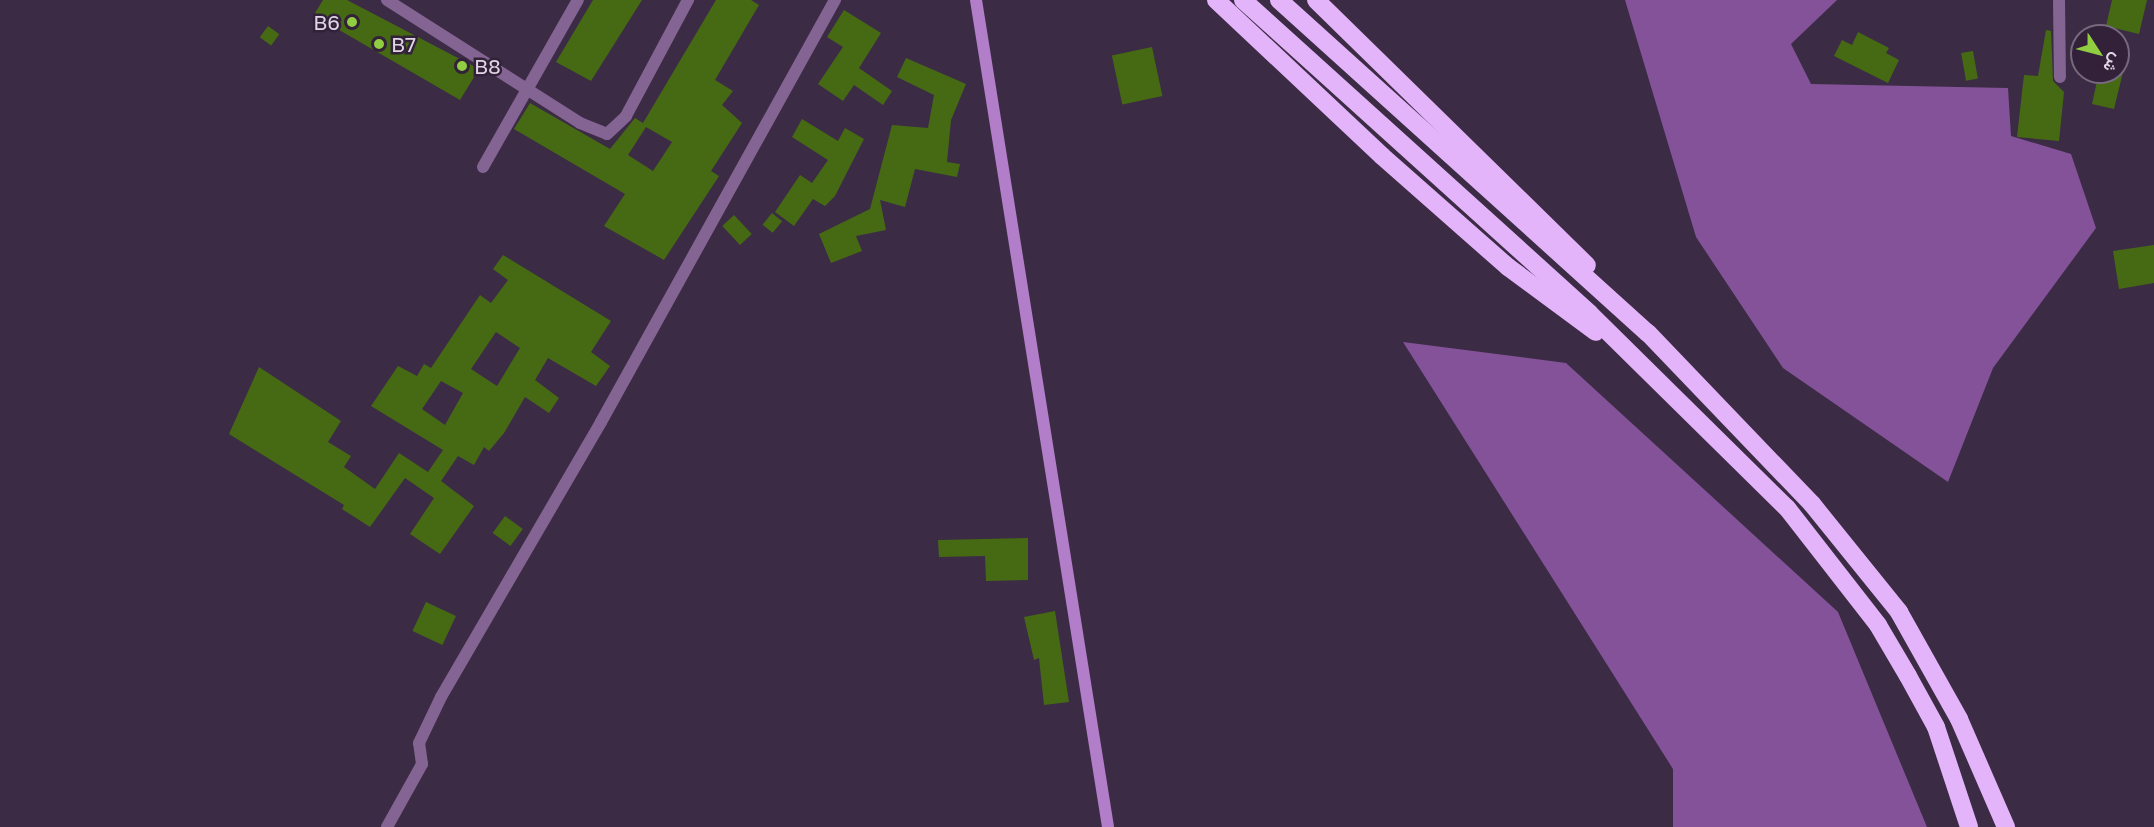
<!DOCTYPE html>
<meta charset="utf-8">
<style>
body{margin:0}
#map{position:relative;width:2154px;height:827px;overflow:hidden;background:#3c2b44;font-family:"Golos Text",Vazirmatn,sans-serif}
div>[style]{position:absolute}
[style*='--x']{left:calc(var(--x)*1px);top:calc(var(--y)*1px);width:calc(var(--w)*1px);rotate:calc(var(--a)*1deg)}
.forest>*{inset:0;background:#835299}
.building>*{inset:0;background:#466a14;transform-origin:0 0}
.minor>*{height:12px;margin:-6px;padding:0 6px;transform-origin:6px;border-radius:6px;background:#846493}
.secondary>*{height:12px;margin:-6px;padding:0 6px;transform-origin:6px;border-radius:6px;background:#b27dc9}
.motorway>*{height:18px;margin:-9px;padding:0 9px;transform-origin:9px;border-radius:9px;background:#e4b4fa}
.dots>*{width:16px;height:16px;translate:-50% -50%;box-sizing:border-box;border:3px solid #322139;border-radius:50%}
span{translate:-50% -50%;white-space:nowrap;text-align:center;line-height:1.15;-webkit-text-stroke:5px #322139;paint-order:stroke}
.poi-label{font-size:21px;color:#dfd5e4}
.right{translate:-100% -50%;text-align:right}
.left{translate:0 -50%;text-align:left}
.north{position:absolute;left:2070px;top:24px;width:60px;height:60px;box-sizing:border-box;background:#322139;border:2px solid #77697d;border-radius:50%;rotate:126deg;font-size:16px;font-weight:700;line-height:24px;text-align:center;color:#dfd5e4}
.north::after{content:'';display:block;margin:auto;width:21px;height:27px;background:#90cd41;clip-path:polygon(50% 0,100% 100%,50% 72%,0 100%)}
</style>
<div id="map">
<div class="forest">
<div style="clip-path:polygon(1625px 0,1837px 0,1791px 44px,1811px 84px,2008px 88px,2011px 136px,2071px 154px,2096px 228px,1993px 368px,1948px 482px,1783px 368px,1696px 237px)"></div>
<div style="clip-path:polygon(1403px 342px,1566px 363px,1838px 612px,1927px 827px,1673px 827px,1673px 769px)"></div>
</div>
<div class="building">
<div style="clip-path:polygon(323px 0,347px 0,479px 69px,460px 100px,322px 20px,315px 13px)"></div>
<div style="clip-path:polygon(593px 0,642px 0,591px 81px,556px 62px)"></div>
<div style="clip-path:polygon(evenodd,716px 0,751px 0,759px 5px,715px 80px,733px 91px,722px 105px,742px 123px,711px 171px,719px 176px,664px 260px,604px 226px,625px 194px,514px 129px,530px 103px,610px 149px,635px 118px,643px 123px,716px 0,646px 127px,672px 142px,653px 171px,628px 155px,646px 127px)"></div>
<div style="clip-path:polygon(2112px 0,2147px 0,2139px 34px,2106px 26px)"></div>
<div style="clip-path:polygon(844px 10px,881px 33px,859px 68px,892px 91px,883px 105px,854px 85px,843px 101px,818px 84px,843px 47px,827px 37px)"></div>
<div style="left:268px;top:26px;width:14px;height:14px;rotate:36deg"></div>
<div style="clip-path:polygon(2046px 30px,2051px 31px,2053px 81px,2064px 92px,2059px 141px,2017px 137px,2024px 75px,2038px 76px)"></div>
<div style="clip-path:polygon(1858px 32px,1889px 48px,1886px 53px,1899px 60px,1888px 83px,1834px 56px,1842px 40px,1852px 45px)"></div>
<div style="left:1152px;top:47px;width:50px;height:41px;rotate:78deg"></div>
<div style="left:1973px;top:51px;width:28px;height:12px;rotate:80deg"></div>
<div style="clip-path:polygon(906px 58px,966px 84px,951px 120px,947px 162px,960px 164px,957px 177px,915px 169px,905px 207px,880px 200px,886px 230px,856px 236px,862px 251px,831px 263px,819px 234px,870px 209px,892px 125px,928px 128px,934px 95px,897px 77px)"></div>
<div style="clip-path:polygon(2099px 72px,2123px 72px,2114px 109px,2092px 104px)"></div>
<div style="clip-path:polygon(802px 119px,838px 141px,845px 128px,864px 139px,835px 196px,825px 206px,813px 199px,794px 226px,775px 212px,800px 175px,812px 183px,828px 160px,792px 137px)"></div>
<div style="left:772px;top:213px;width:13px;height:15px;rotate:39deg"></div>
<div style="left:734px;top:215px;width:26px;height:16px;rotate:47deg"></div>
<div style="clip-path:polygon(2154px 245px,2154px 283px,2119px 289px,2113px 251px)"></div>
<div style="clip-path:polygon(evenodd,503px 255px,611px 321px,591px 352px,610px 366px,596px 386px,548px 358px,535px 380px,559px 398px,549px 413px,525px 397px,504px 433px,489px 451px,484px 447px,474px 465px,458px 456px,441px 481px,474px 506px,440px 554px,410px 534px,434px 498px,405px 478px,370px 527px,342px 509px,344px 505px,229px 434px,259px 367px,341px 421px,328px 442px,351px 456px,344px 467px,375px 489px,399px 453px,428px 472px,443px 450px,371px 406px,398px 366px,417px 376px,424px 364px,431px 368px,480px 295px,491px 303px,508px 280px,493px 269px,503px 255px,496px 332px,520px 348px,497px 386px,471px 369px,496px 332px,503px 255px,441px 381px,463px 393px,445px 425px,422px 409px,441px 381px)"></div>
<div style="left:505px;top:516px;width:22px;height:21px;rotate:36deg"></div>
<div style="clip-path:polygon(1028px 538px,1028px 580px,986px 581px,985px 556px,939px 557px,938px 540px)"></div>
<div style="left:426px;top:602px;width:33px;height:32px;rotate:25deg"></div>
<div style="clip-path:polygon(1055px 611px,1069px 702px,1044px 705px,1039px 658px,1034px 660px,1024px 617px)"></div>
</div>
<div class="minor">
<div style="--x:387;--y:0;--w:229;--a:32.5"></div>
<div style="--x:580;--y:123;--w:29;--a:22"></div>
<div style="--x:607;--y:134;--w:26;--a:-43"></div>
<div style="--x:626;--y:116;--w:132;--a:-61.9"></div>
<div style="--x:2059;--y:0;--w:77;--a:89.3"></div>
<div style="--x:483;--y:167;--w:192;--a:-60.4"></div>
<div style="--x:387;--y:827;--w:72;--a:-60.9"></div>
<div style="--x:422;--y:764;--w:21;--a:-98"></div>
<div style="--x:419;--y:743;--w:51;--a:-64.4"></div>
<div style="--x:441;--y:697;--w:318;--a:-59.8"></div>
<div style="--x:601;--y:422;--w:483;--a:-61"></div>
</div>
<div class="secondary">
<div style="--x:976;--y:0;--w:837;--a:80.93"></div>
</div>
<div class="motorway">
<div style="--x:1216;--y:0;--w:228;--a:43.2"></div>
<div style="--x:1382;--y:156;--w:168;--a:41.4"></div>
<div style="--x:1508;--y:267;--w:109;--a:36.5"></div>
<div style="--x:1243;--y:0;--w:467;--a:42.1"></div>
<div style="--x:1589;--y:313;--w:278;--a:44.6"></div>
<div style="--x:1787;--y:508;--w:148;--a:52.1"></div>
<div style="--x:1878;--y:625;--w:59;--a:59.5"></div>
<div style="--x:1908;--y:676;--w:58;--a:61.2"></div>
<div style="--x:1936;--y:727;--w:105;--a:71.7"></div>
<div style="--x:1279;--y:0;--w:497;--a:42.1"></div>
<div style="--x:1648;--y:333;--w:237;--a:46.2"></div>
<div style="--x:1812;--y:504;--w:139;--a:51.1"></div>
<div style="--x:1899;--y:612;--w:123;--a:60.7"></div>
<div style="--x:1959;--y:719;--w:118;--a:66.5"></div>
<div style="--x:1316;--y:0;--w:379;--a:44.4"></div>
</div>
<div class="dots">
<div style="left:352px;top:22px;background:#90cd41"></div>
<div style="left:379px;top:44px;background:#90cd41"></div>
<div style="left:462px;top:66px;background:#90cd41"></div>
</div>
<div class="poi-label">
<span class="right" style="left:340px;top:22px">B6</span>
<span class="left" style="left:391px;top:44px">B7</span>
<span class="left" style="left:474px;top:66px">B8</span>
</div>
<div class="north">ش</div>
</div>
